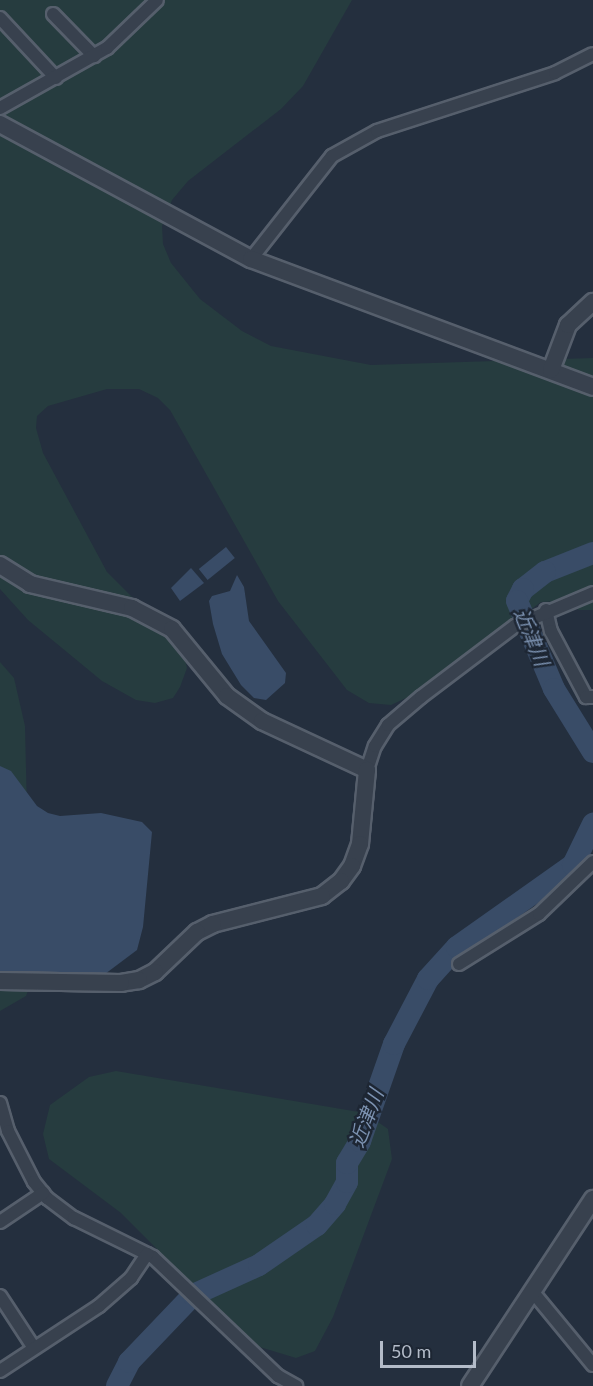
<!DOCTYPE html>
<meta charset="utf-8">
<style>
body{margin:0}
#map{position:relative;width:593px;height:1386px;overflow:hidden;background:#242f3e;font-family:Lato,"Noto Sans JP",sans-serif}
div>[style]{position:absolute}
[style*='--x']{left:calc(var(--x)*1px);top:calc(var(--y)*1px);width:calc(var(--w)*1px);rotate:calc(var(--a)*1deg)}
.green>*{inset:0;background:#263c3f}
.water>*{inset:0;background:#394c67;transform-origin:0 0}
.river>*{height:22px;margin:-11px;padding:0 11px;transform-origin:11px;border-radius:11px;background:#394c67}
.roads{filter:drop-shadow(2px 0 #565f6c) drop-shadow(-2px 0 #565f6c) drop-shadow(0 2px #565f6c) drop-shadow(0 -2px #565f6c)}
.minor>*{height:12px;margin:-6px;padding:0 6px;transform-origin:6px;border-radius:6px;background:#38414e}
.tertiary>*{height:16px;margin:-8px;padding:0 8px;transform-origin:8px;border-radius:8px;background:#38414e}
span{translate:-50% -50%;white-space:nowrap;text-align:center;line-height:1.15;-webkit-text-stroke:5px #1d2633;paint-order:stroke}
.water-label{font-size:20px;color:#7c92b1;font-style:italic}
.scale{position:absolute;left:380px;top:1341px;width:96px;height:27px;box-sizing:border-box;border:3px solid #b4bcc9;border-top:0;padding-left:8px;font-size:18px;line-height:21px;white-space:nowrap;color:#b4bcc9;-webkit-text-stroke:4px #1d2633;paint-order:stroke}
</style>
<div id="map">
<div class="green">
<div style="clip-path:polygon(0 0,352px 0,303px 86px,281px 109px,188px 181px,172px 200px,162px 226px,163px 244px,171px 263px,200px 299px,242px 331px,271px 346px,371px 365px,593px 358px,593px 610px,579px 610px,562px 601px,541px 602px,419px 692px,391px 705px,369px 703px,347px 690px,278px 601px,170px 410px,158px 398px,139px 389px,107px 389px,48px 406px,37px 416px,36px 428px,43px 453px,107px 572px,182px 647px,187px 668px,180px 687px,173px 698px,155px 703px,136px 700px,102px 681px,28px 620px,0 589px)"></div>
<div style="clip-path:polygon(0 662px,14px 678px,25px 726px,31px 983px,26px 996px,0 1011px)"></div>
<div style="clip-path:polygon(116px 1071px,365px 1113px,388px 1129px,392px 1159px,333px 1317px,315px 1351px,296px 1358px,253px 1345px,121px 1213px,49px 1159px,43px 1134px,50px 1105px,89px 1077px)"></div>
</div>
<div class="water">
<div style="left:226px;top:547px;width:14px;height:35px;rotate:51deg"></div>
<div style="clip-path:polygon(191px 568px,204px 583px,180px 601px,171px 588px)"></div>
<div style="clip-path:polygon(237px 575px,244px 587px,249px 621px,286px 673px,285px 683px,266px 700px,254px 698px,241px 685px,222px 654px,213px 624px,209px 601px,212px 596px,230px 591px)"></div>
<div style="clip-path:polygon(0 766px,11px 771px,37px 806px,48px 813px,60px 816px,101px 813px,142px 822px,152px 832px,143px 927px,137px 950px,101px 977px,0 975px)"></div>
</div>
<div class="river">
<div style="--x:593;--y:553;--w:52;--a:158.4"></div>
<div style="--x:545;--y:572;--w:28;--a:142"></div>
<div style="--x:523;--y:589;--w:13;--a:117"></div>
<div style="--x:517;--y:601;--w:95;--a:67.2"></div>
<div style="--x:554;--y:689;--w:74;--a:58.2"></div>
<div style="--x:117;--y:1386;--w:27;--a:-63"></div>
<div style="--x:129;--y:1362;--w:93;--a:-46.3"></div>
<div style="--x:193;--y:1295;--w:72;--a:-24.4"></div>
<div style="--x:259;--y:1265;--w:70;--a:-34.6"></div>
<div style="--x:317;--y:1225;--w:28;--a:-49"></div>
<div style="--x:335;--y:1204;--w:25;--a:-61"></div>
<div style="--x:347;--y:1182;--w:19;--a:-90"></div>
<div style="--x:347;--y:1163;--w:26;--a:-59"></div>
<div style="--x:360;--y:1141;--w:103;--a:-70.7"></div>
<div style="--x:394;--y:1044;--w:73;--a:-62.4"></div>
<div style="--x:428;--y:979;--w:43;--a:-47.8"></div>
<div style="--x:457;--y:947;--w:142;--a:-35.3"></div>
<div style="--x:573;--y:865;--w:46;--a:-64"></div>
</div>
<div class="roads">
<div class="minor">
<div style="--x:53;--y:14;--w:59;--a:45.7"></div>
<div style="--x:0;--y:18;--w:82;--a:47"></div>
<div style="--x:0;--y:108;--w:123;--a:-29.3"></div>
<div style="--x:107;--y:48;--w:69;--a:-43.8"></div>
<div style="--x:251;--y:259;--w:131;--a:-51.8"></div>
<div style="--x:332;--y:156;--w:51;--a:-29.1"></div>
<div style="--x:377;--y:131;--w:187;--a:-18"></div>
<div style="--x:555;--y:73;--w:42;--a:-26.6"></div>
<div style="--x:546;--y:610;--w:22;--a:77"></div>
<div style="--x:551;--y:631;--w:75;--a:62.1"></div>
<div style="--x:586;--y:697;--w:7;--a:0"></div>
<div style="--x:367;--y:770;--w:25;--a:-72"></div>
<div style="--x:375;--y:746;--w:25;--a:-58"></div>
<div style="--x:388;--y:725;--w:43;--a:-40.3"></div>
<div style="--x:421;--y:697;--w:118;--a:-37.1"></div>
<div style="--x:515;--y:626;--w:85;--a:-22.9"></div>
<div style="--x:459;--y:964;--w:94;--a:-32"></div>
<div style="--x:539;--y:914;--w:75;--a:-43.9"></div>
<div style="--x:0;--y:1103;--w:29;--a:74"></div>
<div style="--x:8;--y:1131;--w:57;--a:63"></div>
<div style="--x:34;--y:1182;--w:21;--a:51"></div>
<div style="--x:47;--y:1198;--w:34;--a:37"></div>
<div style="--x:74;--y:1218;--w:88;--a:26.3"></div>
<div style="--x:153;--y:1257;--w:173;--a:43.6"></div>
<div style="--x:278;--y:1376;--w:21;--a:29"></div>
<div style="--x:0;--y:1222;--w:52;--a:-34"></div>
<div style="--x:532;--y:1291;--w:96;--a:50.5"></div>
<div style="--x:0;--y:1296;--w:62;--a:56.8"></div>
<div style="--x:0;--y:1371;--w:118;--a:-33.3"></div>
<div style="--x:99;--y:1306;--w:43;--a:-41.2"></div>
<div style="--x:131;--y:1278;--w:29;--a:-56"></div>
</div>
<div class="tertiary">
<div style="--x:0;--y:124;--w:285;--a:28.3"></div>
<div style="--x:251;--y:259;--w:365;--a:20.5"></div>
<div style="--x:551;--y:370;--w:48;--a:-69.3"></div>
<div style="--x:568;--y:325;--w:34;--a:-43"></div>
<div style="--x:0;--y:565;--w:36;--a:32"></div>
<div style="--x:30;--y:584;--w:105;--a:13.2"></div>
<div style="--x:132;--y:608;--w:45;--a:27.7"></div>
<div style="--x:172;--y:629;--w:87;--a:50.6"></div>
<div style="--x:227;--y:696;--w:43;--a:35.5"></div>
<div style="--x:262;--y:721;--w:116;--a:25"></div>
<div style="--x:367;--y:770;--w:74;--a:95.4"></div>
<div style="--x:360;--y:844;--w:23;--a:110"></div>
<div style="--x:352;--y:866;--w:19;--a:126"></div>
<div style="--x:341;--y:881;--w:24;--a:142"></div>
<div style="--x:322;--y:896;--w:113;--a:165.6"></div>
<div style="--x:213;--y:924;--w:18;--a:153"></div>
<div style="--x:197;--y:932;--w:58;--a:136.4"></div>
<div style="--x:155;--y:972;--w:18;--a:153"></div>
<div style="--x:139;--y:980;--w:18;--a:171"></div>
<div style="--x:121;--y:983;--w:121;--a:-179.1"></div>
<div style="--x:470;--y:1386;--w:224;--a:-56.7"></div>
</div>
</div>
<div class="water-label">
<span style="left:532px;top:637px;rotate:68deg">近津川</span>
<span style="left:366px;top:1118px;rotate:-69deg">近津川</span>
</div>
<div class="scale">50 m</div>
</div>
